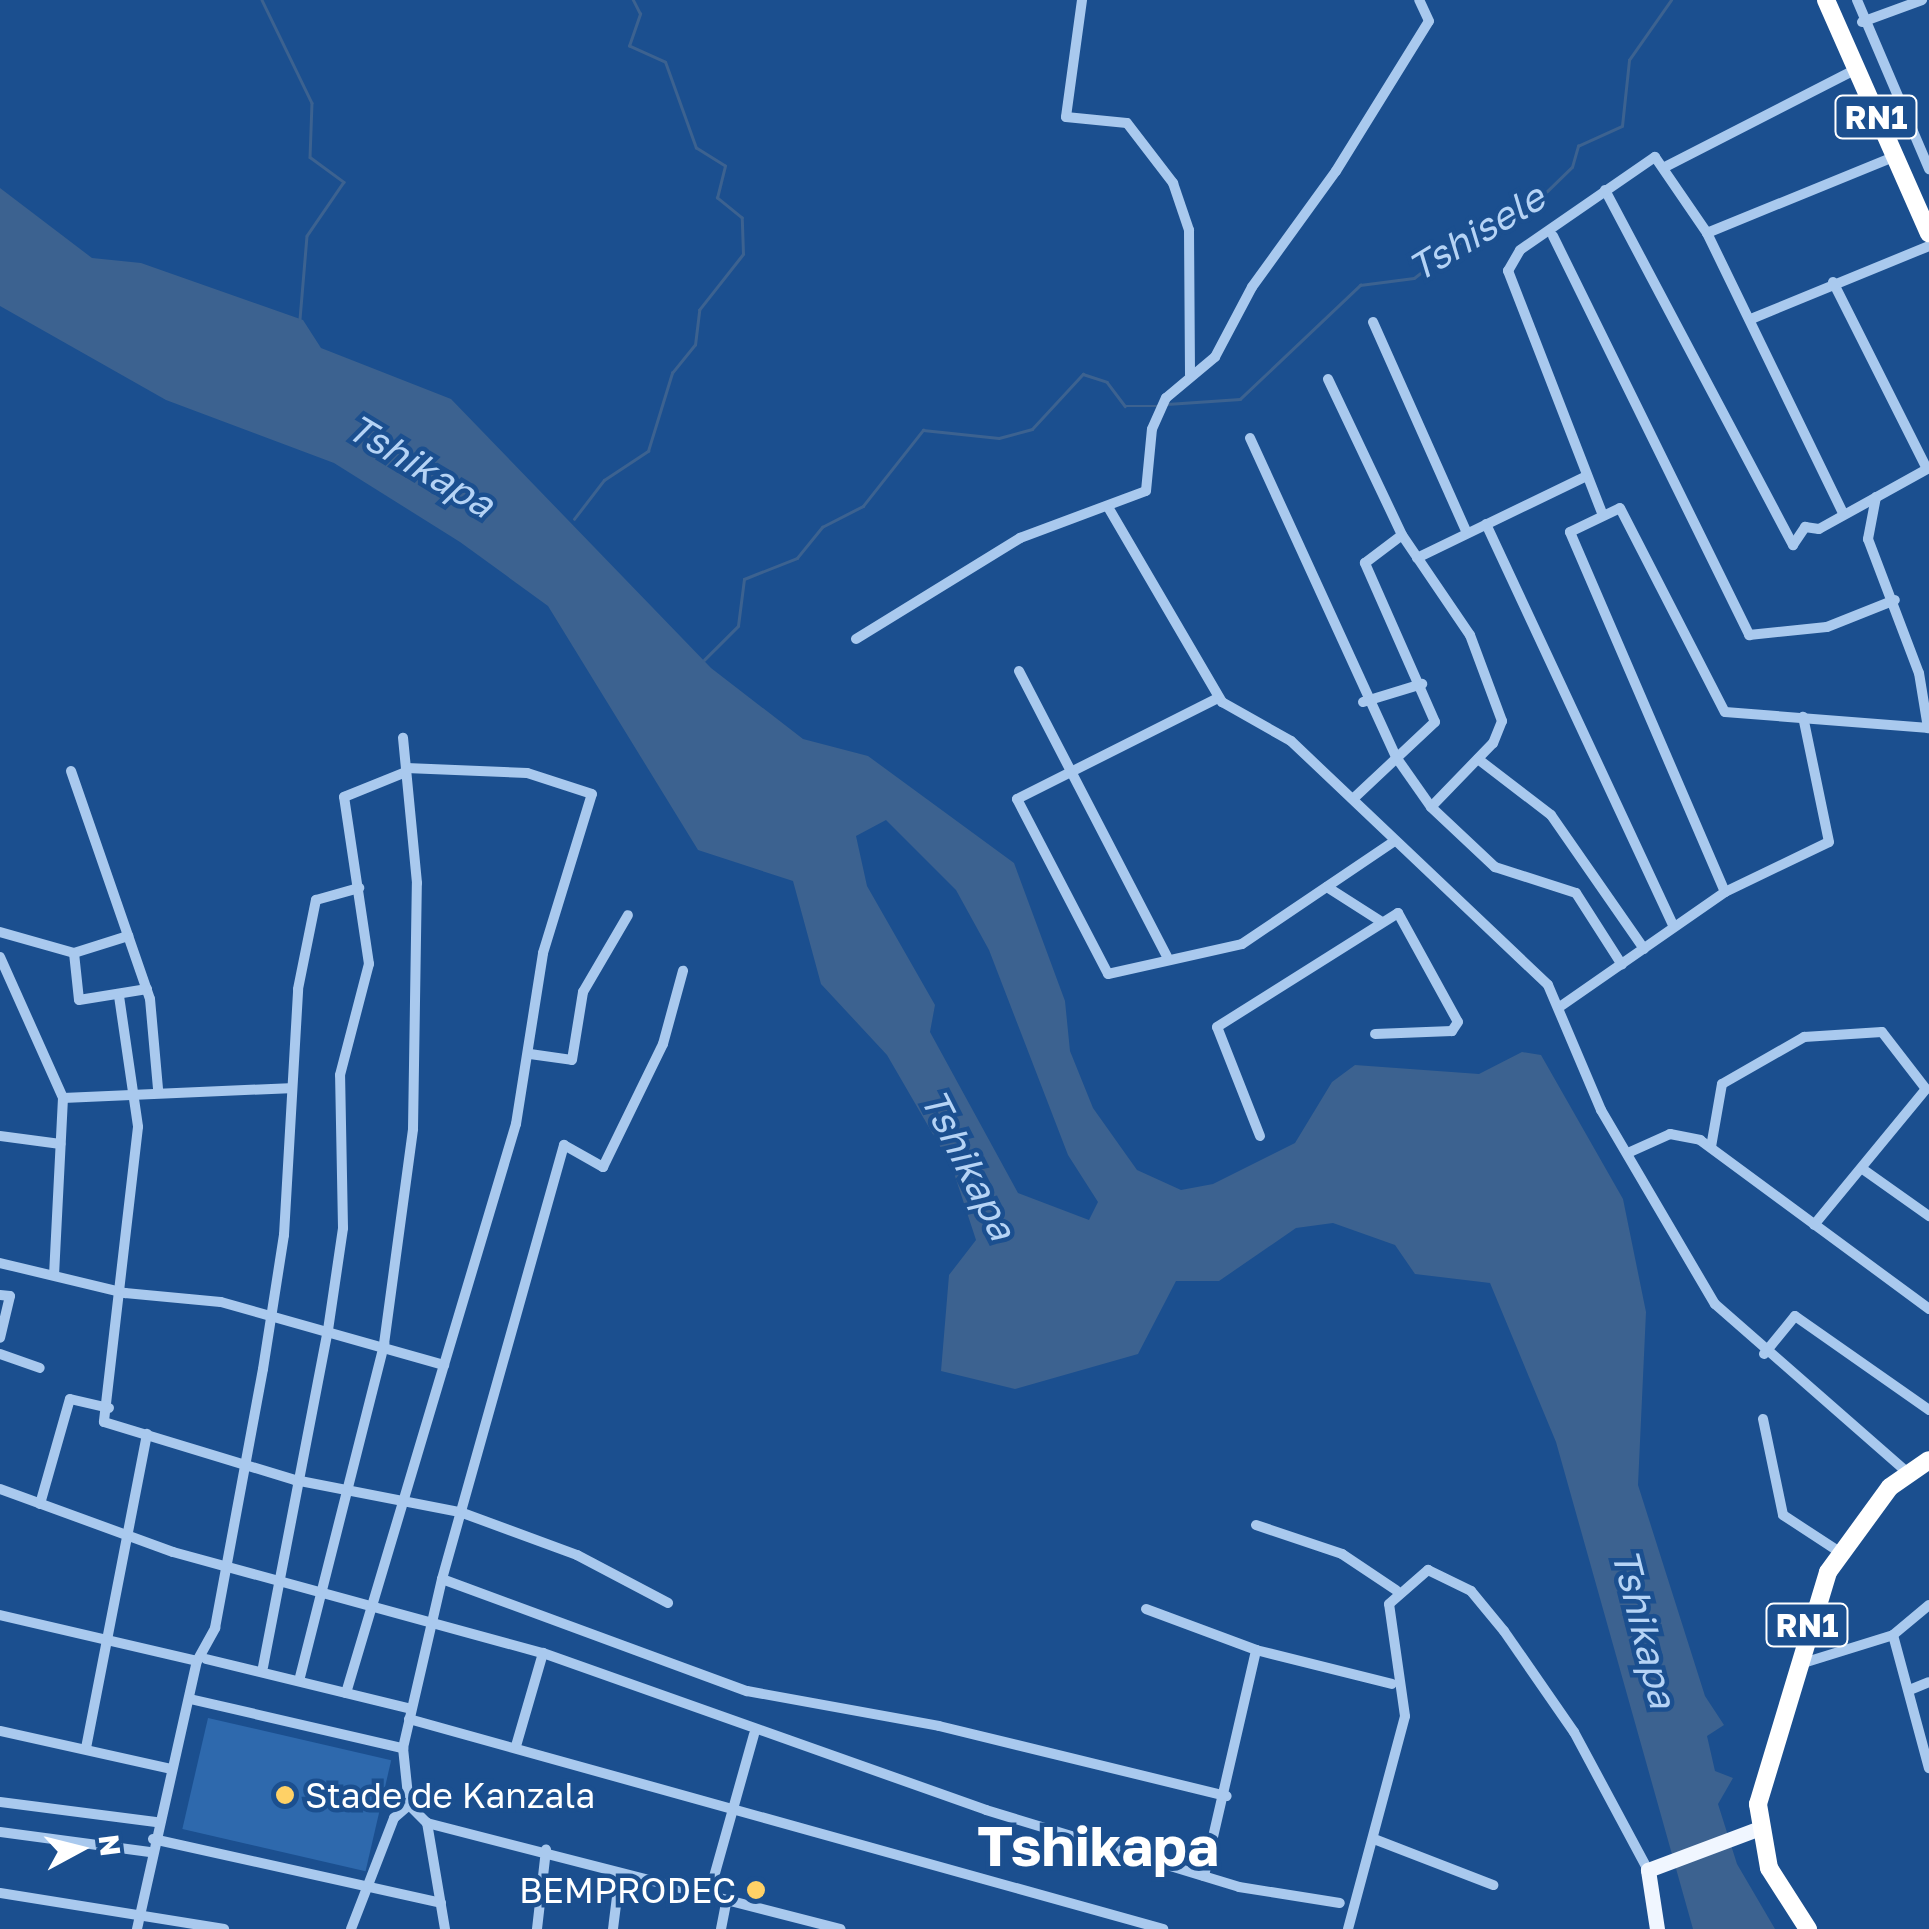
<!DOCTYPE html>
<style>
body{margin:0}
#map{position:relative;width:1929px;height:1929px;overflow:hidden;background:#1b4f8f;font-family:"Golos Text",sans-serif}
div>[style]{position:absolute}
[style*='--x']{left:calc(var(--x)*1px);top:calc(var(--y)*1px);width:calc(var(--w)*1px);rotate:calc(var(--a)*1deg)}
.green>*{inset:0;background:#2e69ad;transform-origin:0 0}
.water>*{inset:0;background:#3c6290}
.stream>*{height:2.5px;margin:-1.25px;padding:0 1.25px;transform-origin:1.25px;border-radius:1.25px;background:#3c6290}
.street>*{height:10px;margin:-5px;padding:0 5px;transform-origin:5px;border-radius:5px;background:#a9c9ee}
.primary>*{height:15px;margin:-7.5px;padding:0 7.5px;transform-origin:7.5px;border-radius:7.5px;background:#f0f6ff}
.highway>*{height:18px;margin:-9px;padding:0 9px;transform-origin:9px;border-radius:9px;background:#fff}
.dots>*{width:28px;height:28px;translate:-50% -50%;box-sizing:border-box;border:5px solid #1b4f8f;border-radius:50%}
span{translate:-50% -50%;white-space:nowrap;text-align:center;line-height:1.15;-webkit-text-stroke:9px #1b4f8f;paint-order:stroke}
.shield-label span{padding:2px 8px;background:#1b4f8f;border:2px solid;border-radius:8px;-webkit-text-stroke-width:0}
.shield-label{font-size:32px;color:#fff;font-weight:700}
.poi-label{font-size:35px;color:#fff}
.left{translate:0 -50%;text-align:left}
.right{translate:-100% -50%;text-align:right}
.water-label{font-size:38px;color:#b5d3f5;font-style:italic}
.town-label{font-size:55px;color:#fff;font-weight:700}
.north{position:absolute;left:30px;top:1799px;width:100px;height:100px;-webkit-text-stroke:8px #1b4f8f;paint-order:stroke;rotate:83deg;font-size:28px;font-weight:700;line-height:40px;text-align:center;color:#fff}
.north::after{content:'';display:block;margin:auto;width:35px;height:45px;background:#fff;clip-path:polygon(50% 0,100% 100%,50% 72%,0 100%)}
</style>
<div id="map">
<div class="green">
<div style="left:208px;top:1718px;width:188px;height:114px;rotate:13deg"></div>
</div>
<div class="water">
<div style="clip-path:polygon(evenodd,0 188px,92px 258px,141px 263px,303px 320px,321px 348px,451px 399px,711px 668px,803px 739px,868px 756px,1014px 863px,1065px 1001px,1070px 1051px,1093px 1108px,1137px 1170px,1181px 1190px,1213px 1184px,1295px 1143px,1332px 1082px,1355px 1065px,1479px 1074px,1522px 1052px,1541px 1055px,1623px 1199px,1646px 1312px,1638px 1485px,1705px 1696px,1724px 1725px,1707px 1736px,1715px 1771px,1733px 1778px,1718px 1804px,1737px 1864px,1775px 1929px,1693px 1929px,1556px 1442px,1490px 1283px,1415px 1274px,1395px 1245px,1333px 1223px,1296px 1228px,1219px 1281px,1176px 1281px,1138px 1354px,1015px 1389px,941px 1371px,949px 1275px,976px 1240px,952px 1167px,887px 1055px,821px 984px,793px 881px,698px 850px,548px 606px,460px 542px,334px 463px,166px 400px,0 306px,0 188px,886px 820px,956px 890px,989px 950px,1068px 1155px,1098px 1202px,1089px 1220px,1018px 1193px,930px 1032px,935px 1005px,867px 886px,856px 836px,886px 820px)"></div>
</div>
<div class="stream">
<div style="--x:262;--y:0;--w:114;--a:64.1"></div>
<div style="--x:312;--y:103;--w:54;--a:92.1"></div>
<div style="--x:310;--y:157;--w:42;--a:36.3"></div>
<div style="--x:344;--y:182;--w:65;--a:124.4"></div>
<div style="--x:307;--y:236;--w:83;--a:94.8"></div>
<div style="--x:1167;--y:404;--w:73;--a:-3.9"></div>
<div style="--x:1240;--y:399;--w:166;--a:-43.5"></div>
<div style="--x:1360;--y:285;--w:54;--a:-7.4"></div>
<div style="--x:1414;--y:278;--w:112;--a:-37.4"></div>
<div style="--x:1503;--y:210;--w:30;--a:-9"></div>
<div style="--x:1533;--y:205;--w:54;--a:-44.3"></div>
<div style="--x:1572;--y:167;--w:22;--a:-74"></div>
<div style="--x:1578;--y:146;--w:48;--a:-24.4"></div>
<div style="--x:1622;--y:126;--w:66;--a:-83.9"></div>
<div style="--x:1629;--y:60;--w:73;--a:-55"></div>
<div style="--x:574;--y:519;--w:49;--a:-52.4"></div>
<div style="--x:604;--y:480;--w:53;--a:-33.4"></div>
<div style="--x:648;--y:451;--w:82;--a:-72.9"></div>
<div style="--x:672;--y:373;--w:36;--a:-51"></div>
<div style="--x:695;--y:345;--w:35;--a:-83"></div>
<div style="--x:699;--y:310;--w:71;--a:-51.8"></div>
<div style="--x:743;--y:254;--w:36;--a:-92"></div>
<div style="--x:742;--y:218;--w:32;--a:-141"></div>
<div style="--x:717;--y:198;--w:33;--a:-76"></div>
<div style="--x:725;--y:166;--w:34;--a:-148"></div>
<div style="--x:696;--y:148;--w:91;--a:-109.8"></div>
<div style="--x:665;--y:62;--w:39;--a:-156"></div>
<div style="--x:629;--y:46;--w:34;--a:-71"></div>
<div style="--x:640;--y:14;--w:16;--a:-117"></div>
<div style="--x:704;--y:660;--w:48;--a:-45"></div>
<div style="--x:738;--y:626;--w:47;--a:-82.7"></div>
<div style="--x:744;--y:579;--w:57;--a:-21.6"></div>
<div style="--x:797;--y:558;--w:40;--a:-51"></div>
<div style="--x:822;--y:527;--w:46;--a:-27.1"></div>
<div style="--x:863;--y:506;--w:97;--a:-51.7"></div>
<div style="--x:923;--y:430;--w:76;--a:6"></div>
<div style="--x:999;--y:438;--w:34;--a:-15"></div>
<div style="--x:1032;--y:429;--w:75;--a:-47.2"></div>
<div style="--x:1083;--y:374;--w:25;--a:18"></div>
<div style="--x:1107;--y:382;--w:30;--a:53"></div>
<div style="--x:1125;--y:406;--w:34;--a:0"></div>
</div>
<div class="street">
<div style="--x:1082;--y:0;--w:118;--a:97.8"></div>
<div style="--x:1066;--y:117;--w:61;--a:5.6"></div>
<div style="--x:1127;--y:123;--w:76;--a:52.5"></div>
<div style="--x:1173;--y:183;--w:50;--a:71.2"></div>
<div style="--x:1189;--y:230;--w:145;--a:89.6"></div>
<div style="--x:1857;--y:0;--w:184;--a:66.9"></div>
<div style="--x:1862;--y:22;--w:64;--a:-20.1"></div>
<div style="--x:1665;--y:167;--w:209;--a:-27.1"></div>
<div style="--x:1605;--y:190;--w:402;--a:62.1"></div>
<div style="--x:1793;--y:545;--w:22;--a:-56"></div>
<div style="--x:1805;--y:527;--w:14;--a:8"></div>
<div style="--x:1819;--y:529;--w:126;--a:-29"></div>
<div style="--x:1707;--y:233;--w:201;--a:-22.2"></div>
<div style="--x:1553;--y:236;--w:445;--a:63.8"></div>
<div style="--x:1749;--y:635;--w:78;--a:-5.9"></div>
<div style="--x:1827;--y:627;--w:73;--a:-21.7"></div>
<div style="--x:1833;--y:282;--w:209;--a:63.3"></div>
<div style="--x:1751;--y:319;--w:192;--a:-22.3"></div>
<div style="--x:1373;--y:322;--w:231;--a:66"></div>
<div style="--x:1328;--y:379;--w:173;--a:64.6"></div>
<div style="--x:1402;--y:535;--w:121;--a:55.8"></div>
<div style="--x:1470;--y:635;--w:92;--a:69.6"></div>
<div style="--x:1502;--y:721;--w:24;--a:112"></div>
<div style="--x:1493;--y:743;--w:89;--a:134.1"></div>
<div style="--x:1250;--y:438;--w:351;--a:65.4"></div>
<div style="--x:1396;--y:757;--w:61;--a:55"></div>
<div style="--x:1431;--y:807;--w:88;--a:43.2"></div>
<div style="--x:1495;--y:867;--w:85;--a:17.8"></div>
<div style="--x:1576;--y:893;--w:85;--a:57.4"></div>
<div style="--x:1876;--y:497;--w:43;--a:100.8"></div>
<div style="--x:1868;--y:539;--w:143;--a:69.2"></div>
<div style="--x:1919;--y:673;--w:56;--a:80.7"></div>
<div style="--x:1108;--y:507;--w:226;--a:59.7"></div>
<div style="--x:1222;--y:702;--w:79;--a:29.5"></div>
<div style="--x:1291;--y:741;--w:354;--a:43.5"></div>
<div style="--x:1548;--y:985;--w:136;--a:67"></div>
<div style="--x:1601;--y:1110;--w:225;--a:59.6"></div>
<div style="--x:1715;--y:1304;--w:255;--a:41.2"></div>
<div style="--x:1602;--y:513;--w:260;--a:-111.2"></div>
<div style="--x:1508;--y:271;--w:24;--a:-60"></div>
<div style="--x:1520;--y:250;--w:164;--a:-34.6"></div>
<div style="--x:1655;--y:157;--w:92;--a:55.6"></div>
<div style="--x:1707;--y:233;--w:311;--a:64.1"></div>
<div style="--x:1486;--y:524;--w:442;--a:65"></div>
<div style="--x:1417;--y:558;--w:189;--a:-25.8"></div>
<div style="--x:856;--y:639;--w:193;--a:-31.6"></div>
<div style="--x:1020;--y:538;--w:134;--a:-20.5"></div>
<div style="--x:1146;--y:491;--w:62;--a:-84.5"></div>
<div style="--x:1152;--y:429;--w:34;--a:-66"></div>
<div style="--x:1166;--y:398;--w:64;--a:-39.9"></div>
<div style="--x:1215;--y:357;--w:79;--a:-62.1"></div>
<div style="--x:1252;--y:287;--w:143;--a:-54.1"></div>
<div style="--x:1336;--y:171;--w:176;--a:-58.2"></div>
<div style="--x:1429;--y:21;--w:23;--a:-115"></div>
<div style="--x:1019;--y:671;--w:321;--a:62.6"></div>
<div style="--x:1218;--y:698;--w:225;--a:153.3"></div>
<div style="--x:1017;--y:799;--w:197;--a:62.5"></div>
<div style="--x:1108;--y:974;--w:137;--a:-12.6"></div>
<div style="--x:1242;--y:944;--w:182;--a:-34"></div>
<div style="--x:1363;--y:702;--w:62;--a:-17"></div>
<div style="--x:1478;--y:759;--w:92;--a:37.5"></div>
<div style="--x:1551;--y:815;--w:163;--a:55.2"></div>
<div style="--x:71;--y:771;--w:241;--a:70.9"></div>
<div style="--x:150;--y:999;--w:90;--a:84.9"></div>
<div style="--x:1354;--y:798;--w:111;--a:-43.2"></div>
<div style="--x:1435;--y:722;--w:174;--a:-113.8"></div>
<div style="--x:1365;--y:563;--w:46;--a:-37.1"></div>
<div style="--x:1327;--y:887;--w:65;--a:32.5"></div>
<div style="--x:1725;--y:892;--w:392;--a:-113.3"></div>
<div style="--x:1570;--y:532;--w:55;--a:-25.6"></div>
<div style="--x:1620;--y:508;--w:229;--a:62.8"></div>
<div style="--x:1725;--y:712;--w:205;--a:4.5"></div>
<div style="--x:0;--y:932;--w:77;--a:15.8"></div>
<div style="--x:74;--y:953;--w:57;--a:-17.5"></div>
<div style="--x:74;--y:953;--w:47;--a:83.9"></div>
<div style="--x:79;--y:1000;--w:69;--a:-9.2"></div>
<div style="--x:0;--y:957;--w:154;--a:65.9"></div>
<div style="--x:63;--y:1098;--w:176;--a:92.9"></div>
<div style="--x:119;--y:996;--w:132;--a:81.7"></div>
<div style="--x:138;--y:1127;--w:297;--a:96.6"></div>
<div style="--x:104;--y:1422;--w:200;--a:16.9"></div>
<div style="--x:295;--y:1480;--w:168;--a:11"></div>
<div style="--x:460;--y:1512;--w:125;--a:20.2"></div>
<div style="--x:577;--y:1555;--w:103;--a:27.8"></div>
<div style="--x:1561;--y:1006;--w:200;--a:-34.8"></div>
<div style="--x:1725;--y:892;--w:115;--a:-25.7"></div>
<div style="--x:1829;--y:842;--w:128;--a:-101.7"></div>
<div style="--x:530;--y:1054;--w:42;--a:8.1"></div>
<div style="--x:572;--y:1060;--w:69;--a:-80.8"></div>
<div style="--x:583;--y:992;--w:89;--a:-59.7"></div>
<div style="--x:63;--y:1098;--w:226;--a:-2.5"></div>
<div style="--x:0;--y:1136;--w:61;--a:7.6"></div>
<div style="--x:1260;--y:1136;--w:117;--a:-111.5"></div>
<div style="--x:1217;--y:1027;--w:214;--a:-32.2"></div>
<div style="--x:1398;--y:913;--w:124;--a:61.2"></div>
<div style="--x:1458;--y:1022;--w:11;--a:124"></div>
<div style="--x:1452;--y:1031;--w:77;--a:177.8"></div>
<div style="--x:1711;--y:1147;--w:64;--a:-80.1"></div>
<div style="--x:1722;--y:1084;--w:95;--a:-29.8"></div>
<div style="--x:1804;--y:1037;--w:78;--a:-3.7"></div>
<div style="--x:1882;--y:1032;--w:72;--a:52.3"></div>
<div style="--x:1926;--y:1089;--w:176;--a:129.5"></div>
<div style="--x:1630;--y:1152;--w:44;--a:-24.2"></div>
<div style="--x:1670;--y:1134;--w:31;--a:11"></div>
<div style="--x:1700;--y:1140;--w:285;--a:36.4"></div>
<div style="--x:1864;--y:1170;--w:80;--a:35.3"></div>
<div style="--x:0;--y:1263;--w:129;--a:13.5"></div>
<div style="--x:125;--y:1293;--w:96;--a:5.4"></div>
<div style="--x:221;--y:1302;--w:232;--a:15.8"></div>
<div style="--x:0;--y:1295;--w:10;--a:6"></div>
<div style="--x:10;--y:1296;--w:43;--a:103.4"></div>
<div style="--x:0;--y:1354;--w:42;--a:19.3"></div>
<div style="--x:1764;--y:1354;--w:49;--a:-50.8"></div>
<div style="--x:1795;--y:1316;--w:164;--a:35"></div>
<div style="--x:1763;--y:1419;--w:98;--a:78.2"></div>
<div style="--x:1783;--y:1515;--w:69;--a:33.2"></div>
<div style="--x:0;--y:1489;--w:184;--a:20"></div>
<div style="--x:173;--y:1552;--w:384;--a:15.3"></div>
<div style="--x:543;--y:1653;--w:470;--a:19.5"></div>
<div style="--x:986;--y:1810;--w:264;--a:16.9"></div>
<div style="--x:1239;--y:1887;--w:102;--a:9"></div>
<div style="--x:40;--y:1504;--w:109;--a:-74.1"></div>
<div style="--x:70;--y:1399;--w:40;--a:13"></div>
<div style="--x:1256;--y:1525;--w:91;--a:18.6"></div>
<div style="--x:1342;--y:1554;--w:65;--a:33.7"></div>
<div style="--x:442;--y:1579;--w:325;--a:20.2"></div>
<div style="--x:747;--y:1691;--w:195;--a:10.3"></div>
<div style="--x:939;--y:1726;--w:296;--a:13.7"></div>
<div style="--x:1146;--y:1609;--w:117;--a:20.4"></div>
<div style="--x:0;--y:1615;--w:202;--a:13.1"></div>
<div style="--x:1893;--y:1635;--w:138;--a:74.9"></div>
<div style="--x:206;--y:1659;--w:211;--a:13.7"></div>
<div style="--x:1800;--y:1664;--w:97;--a:-17.3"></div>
<div style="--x:1893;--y:1635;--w:47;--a:-39.8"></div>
<div style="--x:263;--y:1667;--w:343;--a:-79.1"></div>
<div style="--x:328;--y:1330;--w:103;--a:-81.6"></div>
<div style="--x:343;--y:1228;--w:153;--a:-91.1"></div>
<div style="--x:340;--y:1075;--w:115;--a:-75.4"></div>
<div style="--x:369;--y:964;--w:169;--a:-98.5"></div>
<div style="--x:344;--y:797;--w:67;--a:-22"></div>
<div style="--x:299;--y:1681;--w:348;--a:-75.8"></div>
<div style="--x:384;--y:1344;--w:217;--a:-82.3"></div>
<div style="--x:413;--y:1129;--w:246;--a:-89.1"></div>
<div style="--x:417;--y:883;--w:146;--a:-95.5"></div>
<div style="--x:1912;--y:1689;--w:18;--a:-22"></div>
<div style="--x:346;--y:1693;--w:594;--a:-73.37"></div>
<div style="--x:516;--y:1124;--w:173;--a:-81"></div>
<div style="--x:543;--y:953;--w:166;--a:-72.9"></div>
<div style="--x:592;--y:794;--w:68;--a:-162.1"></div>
<div style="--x:527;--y:773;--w:121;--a:-177.6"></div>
<div style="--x:190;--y:1699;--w:219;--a:13"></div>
<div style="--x:409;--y:1719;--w:783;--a:15.56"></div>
<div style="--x:0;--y:1731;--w:176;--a:12.5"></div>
<div style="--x:516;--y:1746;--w:97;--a:-73.8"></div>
<div style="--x:86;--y:1748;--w:320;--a:-79"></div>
<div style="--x:0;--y:1802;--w:157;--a:7.3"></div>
<div style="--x:427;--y:1823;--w:427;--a:14.4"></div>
<div style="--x:0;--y:1832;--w:151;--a:7.6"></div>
<div style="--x:153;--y:1839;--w:295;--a:12.5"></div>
<div style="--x:1374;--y:1839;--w:128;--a:21.1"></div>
<div style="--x:1204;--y:1876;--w:232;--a:-77"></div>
<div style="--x:1256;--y:1650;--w:140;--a:14"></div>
<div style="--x:0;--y:1893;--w:227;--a:9.1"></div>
<div style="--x:708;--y:1898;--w:170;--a:-74.3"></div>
<div style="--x:137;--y:1929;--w:275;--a:-77.4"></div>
<div style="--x:197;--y:1661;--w:38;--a:-61"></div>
<div style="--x:215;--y:1628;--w:263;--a:-79.5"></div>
<div style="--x:263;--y:1369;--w:136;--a:-81.1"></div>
<div style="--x:284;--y:1235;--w:246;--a:-86.7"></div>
<div style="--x:298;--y:989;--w:91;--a:-78.6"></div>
<div style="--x:316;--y:900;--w:45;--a:-15.6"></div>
<div style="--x:351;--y:1929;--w:119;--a:-68.8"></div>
<div style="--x:394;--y:1818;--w:20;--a:-41"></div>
<div style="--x:445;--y:1929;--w:108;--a:-99.6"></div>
<div style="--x:427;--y:1823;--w:25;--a:-135"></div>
<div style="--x:409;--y:1805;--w:57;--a:-96"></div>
<div style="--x:403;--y:1748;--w:173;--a:-77"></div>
<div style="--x:442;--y:1579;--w:451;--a:-74.3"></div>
<div style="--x:564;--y:1145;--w:45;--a:29.4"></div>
<div style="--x:603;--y:1167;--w:137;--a:-64"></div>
<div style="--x:663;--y:1044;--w:76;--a:-74.7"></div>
<div style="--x:537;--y:1929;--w:80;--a:-83.5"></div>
<div style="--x:613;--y:1929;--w:56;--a:-82.9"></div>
<div style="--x:721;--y:1929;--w:26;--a:-79"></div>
<div style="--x:1348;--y:1929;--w:220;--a:-75"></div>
<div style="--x:1405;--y:1716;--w:113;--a:-98.1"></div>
<div style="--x:1389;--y:1604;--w:52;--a:-41.1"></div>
<div style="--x:1428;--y:1570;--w:48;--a:26"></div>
<div style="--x:1471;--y:1591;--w:52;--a:50.5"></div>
<div style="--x:1504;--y:1631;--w:123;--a:55.3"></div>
<div style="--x:1574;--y:1732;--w:157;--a:61.8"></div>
</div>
<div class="primary">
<div style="--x:1657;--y:1929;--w:60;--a:-98.7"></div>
<div style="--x:1648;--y:1870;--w:116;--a:-20.6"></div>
</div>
<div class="highway">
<div style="--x:1826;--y:0;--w:255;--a:66.2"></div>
<div style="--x:1808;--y:1929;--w:72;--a:-122.6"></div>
<div style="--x:1769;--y:1868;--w:65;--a:-99.8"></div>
<div style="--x:1758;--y:1804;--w:242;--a:-73.2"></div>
<div style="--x:1828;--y:1572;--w:105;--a:-53.9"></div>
<div style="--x:1890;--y:1487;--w:47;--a:-34.7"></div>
</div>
<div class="dots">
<div style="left:285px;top:1795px;background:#ffd166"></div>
<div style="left:756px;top:1890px;background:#ffd166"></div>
</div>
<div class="shield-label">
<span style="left:1876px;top:117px">RN1</span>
<span style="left:1807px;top:1625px">RN1</span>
</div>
<div class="poi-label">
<span class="left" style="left:305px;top:1795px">Stade de Kanzala</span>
<span class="right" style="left:736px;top:1890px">BEMPRODEC</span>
</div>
<div class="water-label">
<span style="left:1476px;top:232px;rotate:-31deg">Tshisele</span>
<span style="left:421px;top:465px;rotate:31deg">Tshikapa</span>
<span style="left:969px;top:1164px;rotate:63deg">Tshikapa</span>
<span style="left:1645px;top:1628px;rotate:76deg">Tshikapa</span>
</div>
<div class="town-label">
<span style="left:1098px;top:1846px">Tshikapa</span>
</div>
<div class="north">N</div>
</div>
